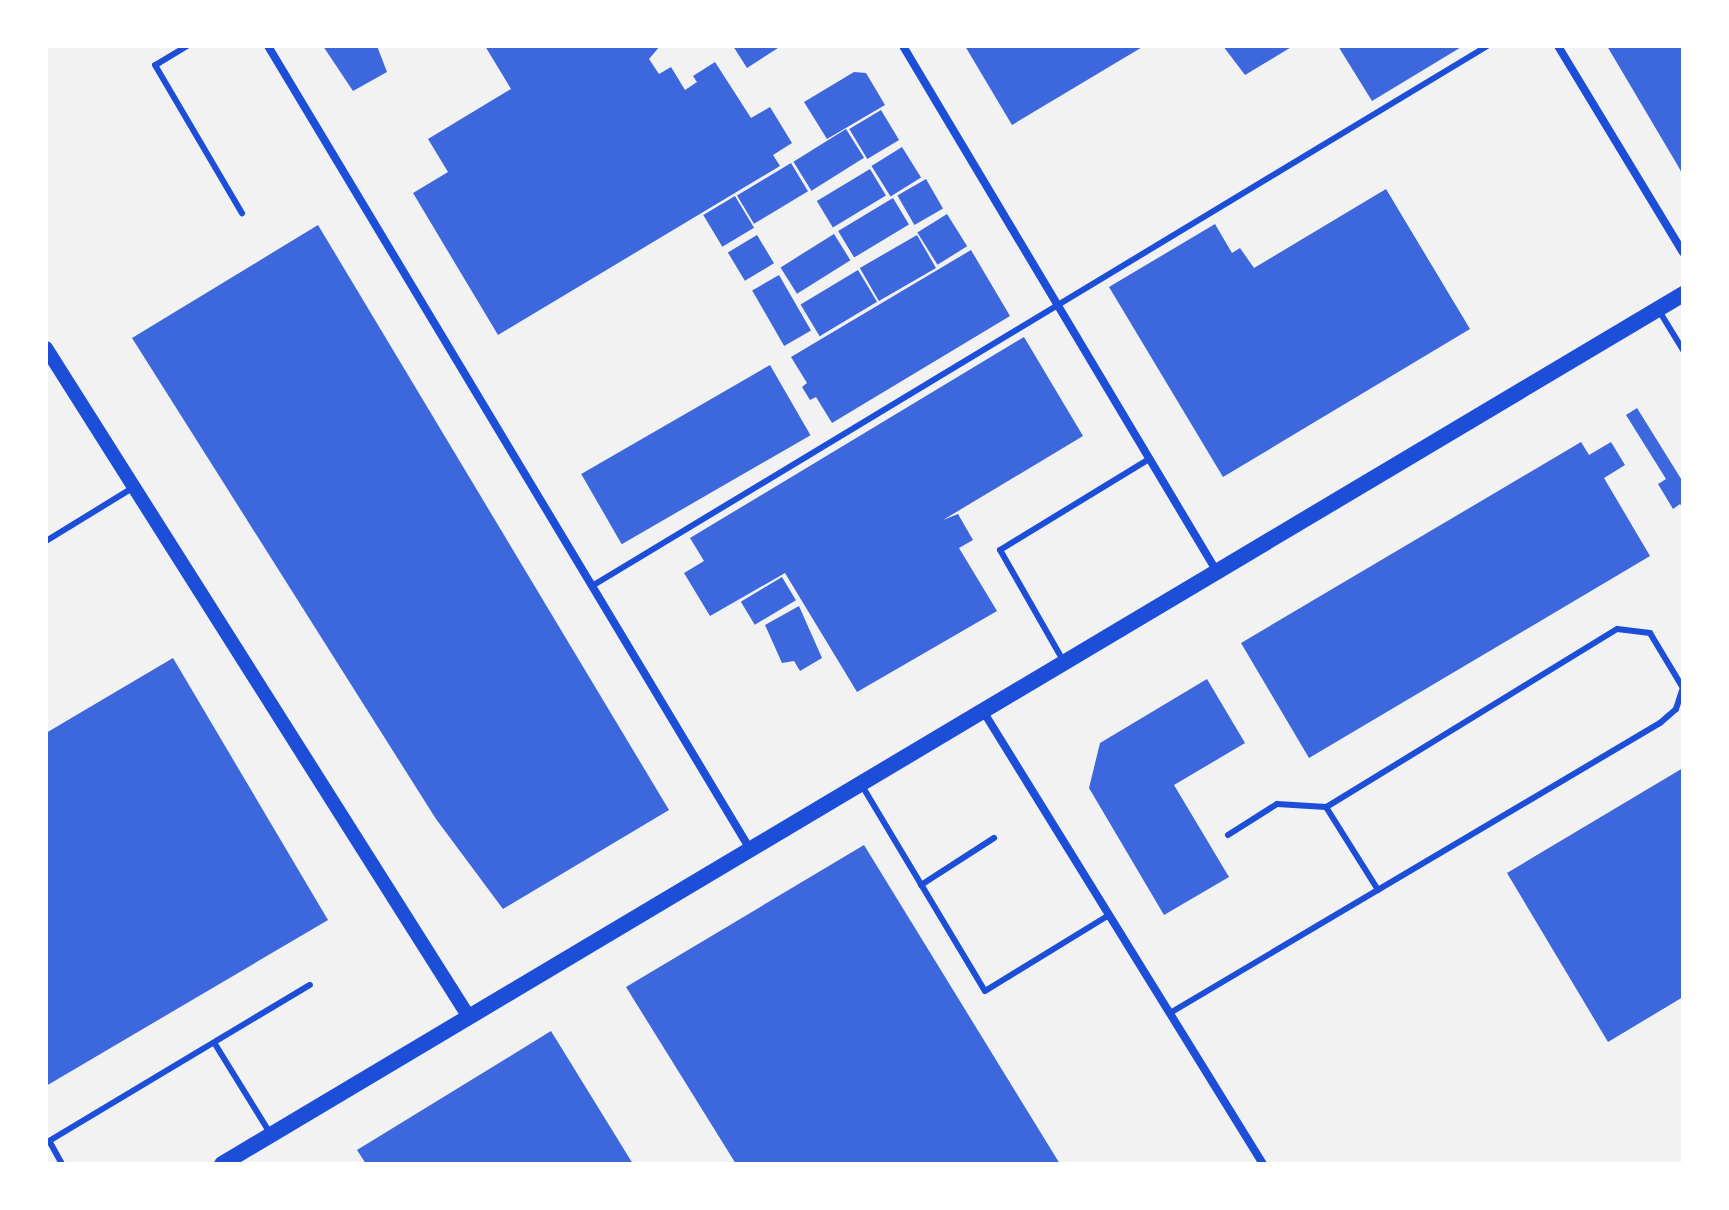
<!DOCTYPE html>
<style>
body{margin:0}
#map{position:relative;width:1729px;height:1210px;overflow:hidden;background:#f2f2f2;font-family:"Archivo Narrow",sans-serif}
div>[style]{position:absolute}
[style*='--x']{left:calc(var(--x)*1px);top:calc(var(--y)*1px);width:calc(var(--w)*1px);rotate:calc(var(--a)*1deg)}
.building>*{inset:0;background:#3d67dc;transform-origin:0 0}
.service>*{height:6px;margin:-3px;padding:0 3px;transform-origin:3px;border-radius:3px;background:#1d4ed8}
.minor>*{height:8px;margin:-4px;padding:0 4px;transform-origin:4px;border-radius:4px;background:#1d4ed8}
.tertiary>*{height:14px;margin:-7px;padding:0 7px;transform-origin:7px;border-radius:7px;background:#1d4ed8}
.secondary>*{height:16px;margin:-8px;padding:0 8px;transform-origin:8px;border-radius:8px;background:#1d4ed8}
span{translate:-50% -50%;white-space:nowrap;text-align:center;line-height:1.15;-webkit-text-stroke:7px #fff;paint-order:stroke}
.frame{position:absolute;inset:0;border:48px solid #fff;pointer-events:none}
</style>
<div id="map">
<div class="building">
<div style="clip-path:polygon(323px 46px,377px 46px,387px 72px,353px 91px)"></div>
<div style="clip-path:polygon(485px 46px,660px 46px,649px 59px,659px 74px,671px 67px,685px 90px,697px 82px,693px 76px,715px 62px,751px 118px,770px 107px,792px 143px,773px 155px,780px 166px,498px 335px,413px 193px,448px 172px,428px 139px,511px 89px)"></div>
<div style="clip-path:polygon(733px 46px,777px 46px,778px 48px,747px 68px)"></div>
<div style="clip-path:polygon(965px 46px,1144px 46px,1012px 125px)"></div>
<div style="clip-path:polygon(1223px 46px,1293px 46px,1245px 75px)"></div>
<div style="clip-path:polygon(1338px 46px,1463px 46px,1372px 101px)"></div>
<div style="clip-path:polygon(1607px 46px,1683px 46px,1683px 175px,1678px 166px)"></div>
<div style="clip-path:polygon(854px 72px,866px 73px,885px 105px,827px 139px,804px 102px)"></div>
<div style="left:881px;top:110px;width:35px;height:37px;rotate:59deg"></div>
<div style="left:846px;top:129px;width:34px;height:62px;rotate:58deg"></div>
<div style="left:902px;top:147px;width:36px;height:36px;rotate:58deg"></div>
<div style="left:791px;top:163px;width:33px;height:63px;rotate:59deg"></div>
<div style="left:870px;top:169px;width:31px;height:62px;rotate:59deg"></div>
<div style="left:926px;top:179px;width:34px;height:33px;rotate:60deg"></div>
<div style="clip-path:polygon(1386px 189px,1470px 329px,1223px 477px,1109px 287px,1215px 224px,1232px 253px,1240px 248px,1254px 268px)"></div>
<div style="left:735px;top:196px;width:37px;height:37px;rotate:59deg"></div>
<div style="left:893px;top:198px;width:31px;height:64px;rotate:59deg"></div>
<div style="left:947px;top:214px;width:38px;height:35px;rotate:58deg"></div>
<div style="clip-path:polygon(318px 225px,669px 810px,503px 909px,436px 819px,132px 338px)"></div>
<div style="left:834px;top:234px;width:31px;height:63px;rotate:58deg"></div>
<div style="left:757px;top:235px;width:33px;height:34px;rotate:59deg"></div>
<div style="left:917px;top:235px;width:38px;height:66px;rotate:60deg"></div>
<div style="clip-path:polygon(971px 250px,1010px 316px,832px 423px,816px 397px,810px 400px,802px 387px,807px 383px,791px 357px)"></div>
<div style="left:858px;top:270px;width:37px;height:67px;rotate:59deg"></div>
<div style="left:779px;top:275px;width:64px;height:31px;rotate:60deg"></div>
<div style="clip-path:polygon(1024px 337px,1083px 436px,943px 520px,958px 514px,973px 540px,959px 548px,997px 611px,857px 692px,785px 573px,710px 616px,684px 573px,704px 561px,690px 538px)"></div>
<div style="left:770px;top:365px;width:81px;height:218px;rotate:60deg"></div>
<div style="clip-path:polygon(1637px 408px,1683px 482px,1683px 509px,1680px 504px,1673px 509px,1658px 484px,1666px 479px,1626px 415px)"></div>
<div style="clip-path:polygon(1581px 442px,1589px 455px,1611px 442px,1625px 465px,1604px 478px,1650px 556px,1309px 758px,1241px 643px)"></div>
<div style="left:782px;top:577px;width:27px;height:48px;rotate:59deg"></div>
<div style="clip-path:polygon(799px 606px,822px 658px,800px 671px,794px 661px,782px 663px,765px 625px)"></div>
<div style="clip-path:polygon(173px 658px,328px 920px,46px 1086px,46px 733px)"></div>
<div style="clip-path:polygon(1207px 679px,1245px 743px,1174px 785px,1229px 877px,1164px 915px,1089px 788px,1100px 743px)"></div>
<div style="clip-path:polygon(1683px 768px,1683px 997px,1608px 1042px,1507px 873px)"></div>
<div style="clip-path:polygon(864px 845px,1060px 1164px,736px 1164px,626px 987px)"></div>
<div style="clip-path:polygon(551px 1031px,633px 1164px,366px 1164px,357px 1150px)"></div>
</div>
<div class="service">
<div style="--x:187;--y:46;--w:37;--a:149"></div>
<div style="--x:155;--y:65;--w:172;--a:59.6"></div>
<div style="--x:1658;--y:309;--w:48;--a:58.6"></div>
<div style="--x:46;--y:541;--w:103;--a:-31.5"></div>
<div style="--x:592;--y:586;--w:1045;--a:-31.1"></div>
<div style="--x:1064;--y:662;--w:129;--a:-119.7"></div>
<div style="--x:1000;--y:550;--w:175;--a:-31.4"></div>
<div style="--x:861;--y:784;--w:241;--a:59.1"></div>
<div style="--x:985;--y:991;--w:145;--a:-31.5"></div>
<div style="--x:1326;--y:807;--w:98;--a:57.9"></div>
<div style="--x:921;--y:885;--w:87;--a:-32.8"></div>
<div style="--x:1170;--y:1013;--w:569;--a:-30.62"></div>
<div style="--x:1660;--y:723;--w:21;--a:-41"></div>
<div style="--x:1676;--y:709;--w:22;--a:-72"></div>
<div style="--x:1683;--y:688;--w:64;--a:-121"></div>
<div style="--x:1650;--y:633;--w:33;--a:-173"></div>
<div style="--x:1617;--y:629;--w:341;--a:148.5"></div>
<div style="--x:1326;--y:807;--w:49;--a:-176.5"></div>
<div style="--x:1277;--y:804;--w:58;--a:147.7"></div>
<div style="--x:215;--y:1044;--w:105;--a:58.3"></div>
<div style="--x:62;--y:1164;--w:26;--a:-119"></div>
<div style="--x:49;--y:1141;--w:304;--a:-30.9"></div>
</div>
<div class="minor">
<div style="--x:268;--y:46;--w:937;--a:59.03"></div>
<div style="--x:903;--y:46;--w:613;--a:59.16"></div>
<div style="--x:1558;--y:46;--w:241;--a:58.8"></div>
<div style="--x:983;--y:711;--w:533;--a:58.28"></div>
</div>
<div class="tertiary">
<div style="--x:46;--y:348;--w:792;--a:57.7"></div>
</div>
<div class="secondary">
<div style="--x:222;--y:1164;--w:1700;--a:-30.77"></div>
</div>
<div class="frame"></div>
</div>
